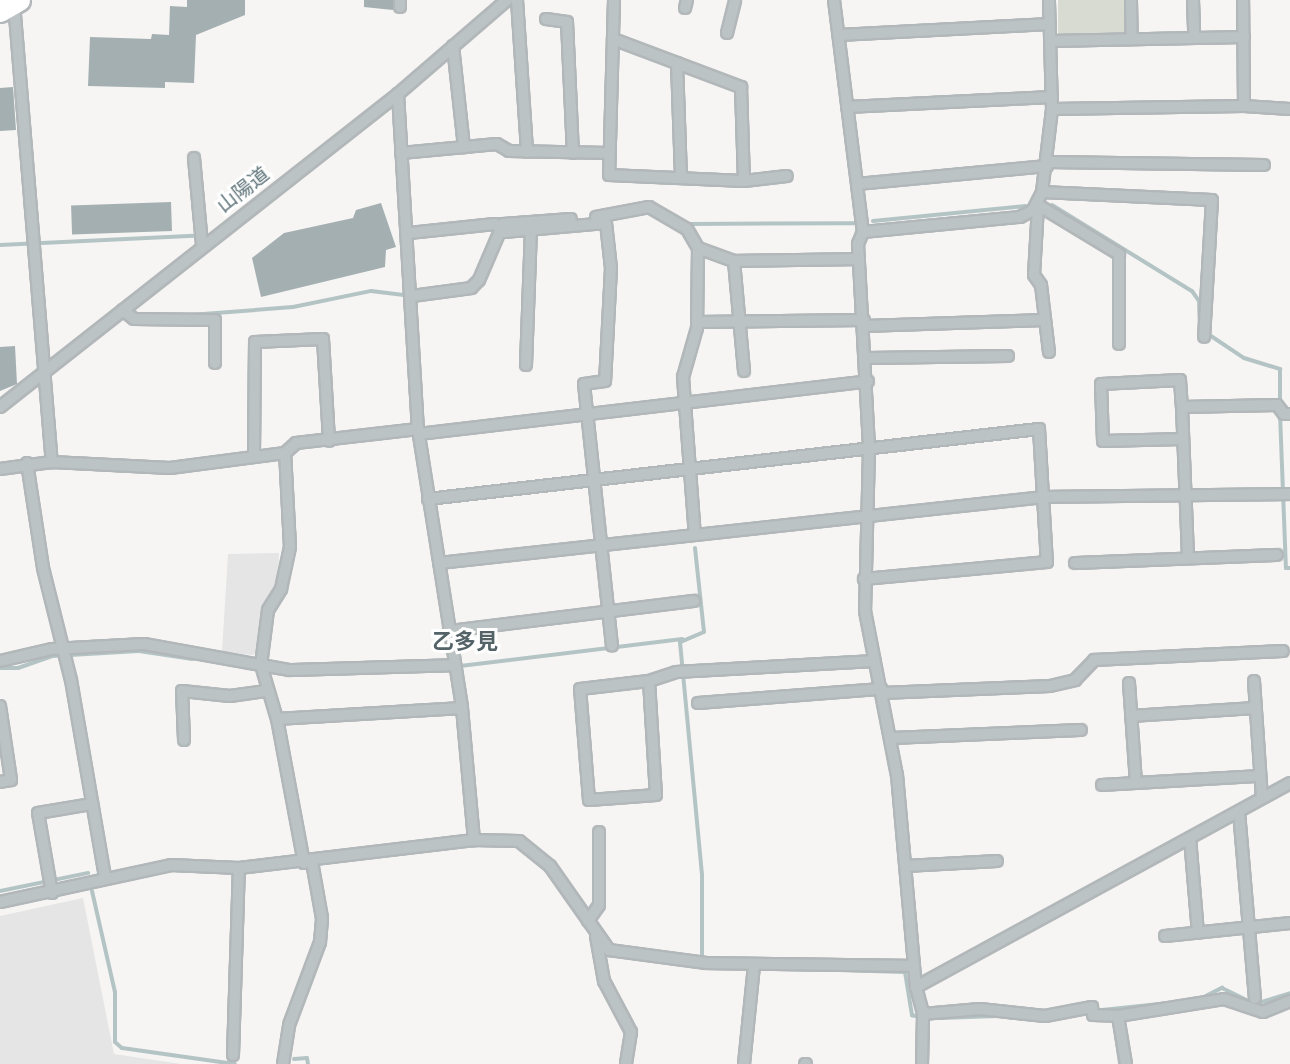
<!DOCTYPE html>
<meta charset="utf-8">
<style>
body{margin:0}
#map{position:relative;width:1290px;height:1064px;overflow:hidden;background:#f6f5f3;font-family:"Fira Sans","Noto Sans JP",sans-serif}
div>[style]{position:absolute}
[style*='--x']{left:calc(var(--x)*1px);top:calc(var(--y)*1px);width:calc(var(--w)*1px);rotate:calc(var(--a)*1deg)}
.built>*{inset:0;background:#e4e5e4}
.green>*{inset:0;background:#d7dbd2;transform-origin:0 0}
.stream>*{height:4px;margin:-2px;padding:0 2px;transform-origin:2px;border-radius:2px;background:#b4c4c5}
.building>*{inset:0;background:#a4afb2;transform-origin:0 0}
.roads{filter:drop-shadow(2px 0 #b2b7b9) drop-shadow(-2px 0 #b2b7b9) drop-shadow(0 2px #b2b7b9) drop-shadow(0 -2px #b2b7b9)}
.street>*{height:10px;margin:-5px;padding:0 5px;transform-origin:5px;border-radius:5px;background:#bcc3c5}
.highway>*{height:21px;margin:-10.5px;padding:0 10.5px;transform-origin:10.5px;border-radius:10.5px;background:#fff}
span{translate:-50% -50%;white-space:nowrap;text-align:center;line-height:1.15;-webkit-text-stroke:6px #fff;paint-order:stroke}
.street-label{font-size:20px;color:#62777d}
.quarter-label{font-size:22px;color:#546368;font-weight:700}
</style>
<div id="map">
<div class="built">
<div style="clip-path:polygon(279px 553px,278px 581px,260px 619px,259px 649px,253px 655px,222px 652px,228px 554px)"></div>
<div style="clip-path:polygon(83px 898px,114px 1054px,181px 1064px,0 1064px,0 916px)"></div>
</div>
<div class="green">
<div style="left:1058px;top:0;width:69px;height:34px"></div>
</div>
<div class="stream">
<div style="--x:1052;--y:205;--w:164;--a:31.6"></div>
<div style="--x:1192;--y:291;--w:12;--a:55"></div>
<div style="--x:1199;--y:301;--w:23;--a:88"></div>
<div style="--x:873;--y:221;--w:153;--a:-5.6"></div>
<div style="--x:690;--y:224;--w:164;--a:-0.3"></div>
<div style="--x:0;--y:245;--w:194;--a:-2.7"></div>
<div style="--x:190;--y:315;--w:103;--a:-4.4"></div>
<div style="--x:293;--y:307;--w:80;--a:-11.6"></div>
<div style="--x:371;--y:291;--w:35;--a:7"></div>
<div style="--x:1205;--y:332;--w:47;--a:33.7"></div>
<div style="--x:1244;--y:358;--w:38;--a:17"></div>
<div style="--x:1280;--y:369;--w:35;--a:90"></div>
<div style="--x:1280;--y:414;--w:154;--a:87.8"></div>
<div style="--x:1286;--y:568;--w:4;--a:0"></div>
<div style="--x:695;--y:548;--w:84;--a:83.9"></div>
<div style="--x:704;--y:632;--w:26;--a:157"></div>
<div style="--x:680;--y:642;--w:233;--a:84.6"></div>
<div style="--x:702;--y:874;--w:84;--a:90"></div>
<div style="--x:460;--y:666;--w:224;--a:-6.9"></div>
<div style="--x:0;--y:668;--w:18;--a:0"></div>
<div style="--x:18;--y:668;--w:37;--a:-19"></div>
<div style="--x:53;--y:656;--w:86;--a:-3.3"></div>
<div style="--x:139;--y:651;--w:54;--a:8.6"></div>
<div style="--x:0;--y:891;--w:90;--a:-11.6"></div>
<div style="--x:92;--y:891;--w:104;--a:77.2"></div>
<div style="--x:115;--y:992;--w:50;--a:90"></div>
<div style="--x:115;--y:1042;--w:9;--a:41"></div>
<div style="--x:122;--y:1048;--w:114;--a:8.1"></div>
<div style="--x:700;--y:966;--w:205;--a:1.7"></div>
<div style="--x:905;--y:972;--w:44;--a:80.8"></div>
<div style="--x:912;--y:1015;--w:10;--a:17"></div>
<div style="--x:1200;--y:999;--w:25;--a:-27"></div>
<div style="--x:1222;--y:988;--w:37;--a:26"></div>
<div style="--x:1255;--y:1004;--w:37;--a:-17"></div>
<div style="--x:1102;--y:1010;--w:67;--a:-6"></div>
<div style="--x:1007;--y:1017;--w:20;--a:6"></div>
<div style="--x:941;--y:1018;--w:56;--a:-2"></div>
<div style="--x:1116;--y:1035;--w:29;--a:82"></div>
<div style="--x:294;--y:1059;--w:13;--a:-4"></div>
<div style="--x:307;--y:1058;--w:6;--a:81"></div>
</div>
<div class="building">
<div style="clip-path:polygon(187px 0,245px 0,245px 15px,196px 35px,194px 83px,165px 82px,165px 88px,88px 86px,90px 37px,151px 39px,152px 34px,169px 35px,170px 6px,187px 7px)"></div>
<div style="clip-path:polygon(364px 0,393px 0,393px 10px,364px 7px)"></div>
<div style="clip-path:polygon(13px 87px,16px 130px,0 131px,0 88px)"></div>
<div style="left:171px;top:202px;width:29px;height:100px;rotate:88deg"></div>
<div style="clip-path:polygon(381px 203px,396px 247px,386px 250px,385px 267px,261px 297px,252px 258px,284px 233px,353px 218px,356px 210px)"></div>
<div style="clip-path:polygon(15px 346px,17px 384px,0 391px,0 347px)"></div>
</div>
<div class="roads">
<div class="street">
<div style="--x:517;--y:0;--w:152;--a:86.2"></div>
<div style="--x:614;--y:0;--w:175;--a:91.6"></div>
<div style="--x:609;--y:175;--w:135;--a:2.5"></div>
<div style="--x:744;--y:181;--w:43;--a:-6.6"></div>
<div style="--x:834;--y:0;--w:234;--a:82.9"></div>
<div style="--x:863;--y:232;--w:13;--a:113"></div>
<div style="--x:858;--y:244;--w:205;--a:86.9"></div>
<div style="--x:869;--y:449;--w:162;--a:91.4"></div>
<div style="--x:865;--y:611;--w:167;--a:79"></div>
<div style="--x:897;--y:775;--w:213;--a:84.9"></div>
<div style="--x:916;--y:987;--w:28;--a:75"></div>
<div style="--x:923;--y:1014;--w:50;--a:91.1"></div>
<div style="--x:1131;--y:0;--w:39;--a:89"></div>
<div style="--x:1193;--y:0;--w:37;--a:88"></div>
<div style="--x:14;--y:3;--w:461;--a:85.3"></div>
<div style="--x:400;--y:7;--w:7;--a:-90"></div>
<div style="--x:685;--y:8;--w:8;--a:-76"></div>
<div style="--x:546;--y:19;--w:21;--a:8"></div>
<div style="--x:567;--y:22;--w:131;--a:87.4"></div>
<div style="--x:727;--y:33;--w:34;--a:-76"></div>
<div style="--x:839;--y:35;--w:211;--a:-3"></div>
<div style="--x:613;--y:39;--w:137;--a:20.6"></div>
<div style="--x:741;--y:87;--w:94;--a:88.2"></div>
<div style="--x:1051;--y:41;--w:193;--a:-1.2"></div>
<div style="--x:453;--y:46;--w:102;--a:83.8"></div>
<div style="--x:677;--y:63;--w:115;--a:88"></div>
<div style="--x:398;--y:94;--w:336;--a:86.6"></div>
<div style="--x:418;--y:429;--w:282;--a:81"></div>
<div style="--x:462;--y:708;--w:133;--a:84.8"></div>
<div style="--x:1244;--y:106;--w:46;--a:3.7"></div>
<div style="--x:847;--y:107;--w:205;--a:-2.8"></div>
<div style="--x:1052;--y:109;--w:192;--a:-0.9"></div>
<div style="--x:1244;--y:106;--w:106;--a:-90.5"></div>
<div style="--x:401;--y:153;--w:96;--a:-5.4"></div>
<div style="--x:497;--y:144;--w:14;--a:30"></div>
<div style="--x:509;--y:151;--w:100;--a:1.1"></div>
<div style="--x:194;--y:158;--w:86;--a:84.7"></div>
<div style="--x:1047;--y:162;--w:217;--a:0.8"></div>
<div style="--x:857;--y:184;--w:191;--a:-5.4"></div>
<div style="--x:1042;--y:192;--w:170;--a:2.7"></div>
<div style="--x:1212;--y:200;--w:137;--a:93.3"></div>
<div style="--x:596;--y:217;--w:54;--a:-10.7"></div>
<div style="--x:649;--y:207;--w:44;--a:30.1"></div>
<div style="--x:687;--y:229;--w:22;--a:60"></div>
<div style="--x:698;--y:248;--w:80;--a:90.7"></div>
<div style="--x:697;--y:328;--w:51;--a:105.9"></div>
<div style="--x:683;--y:377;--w:158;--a:85.7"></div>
<div style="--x:863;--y:232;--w:158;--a:-5.5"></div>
<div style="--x:1020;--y:217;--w:15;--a:-28"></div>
<div style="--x:1033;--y:210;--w:20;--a:-63"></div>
<div style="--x:1042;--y:192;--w:84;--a:-83.1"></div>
<div style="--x:1052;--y:109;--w:109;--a:-91.6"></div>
<div style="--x:409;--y:233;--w:86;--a:-6"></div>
<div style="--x:495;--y:224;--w:12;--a:42"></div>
<div style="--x:504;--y:232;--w:102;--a:-5"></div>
<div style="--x:606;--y:223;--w:45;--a:83.7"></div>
<div style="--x:611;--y:268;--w:113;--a:93"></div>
<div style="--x:605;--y:381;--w:21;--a:172"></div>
<div style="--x:584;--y:384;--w:263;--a:83.9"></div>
<div style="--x:698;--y:248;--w:38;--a:20"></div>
<div style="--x:412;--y:296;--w:60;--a:-7.7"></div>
<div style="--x:471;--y:288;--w:11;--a:-45"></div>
<div style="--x:479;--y:280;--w:61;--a:-66.8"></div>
<div style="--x:503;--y:224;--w:68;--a:-4.2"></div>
<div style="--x:123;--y:310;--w:14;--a:39"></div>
<div style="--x:134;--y:319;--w:81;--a:0.7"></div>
<div style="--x:215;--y:320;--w:43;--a:90"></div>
<div style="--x:697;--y:322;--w:167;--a:-0.7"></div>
<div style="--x:864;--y:326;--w:181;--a:-1.9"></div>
<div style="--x:1049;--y:352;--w:67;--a:-96.8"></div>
<div style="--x:1041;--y:285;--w:12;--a:-125"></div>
<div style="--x:1034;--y:275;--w:70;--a:-86.7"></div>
<div style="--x:1038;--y:205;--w:95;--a:31.2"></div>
<div style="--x:1119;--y:254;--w:90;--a:90"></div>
<div style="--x:867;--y:358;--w:141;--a:-0.8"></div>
<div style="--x:526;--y:365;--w:136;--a:-87.9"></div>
<div style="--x:744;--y:371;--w:110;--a:-95.2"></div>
<div style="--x:734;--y:261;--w:125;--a:-0.9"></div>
<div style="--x:0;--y:407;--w:506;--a:-38.18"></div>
<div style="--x:398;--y:94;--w:144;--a:-40.8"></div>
<div style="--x:1182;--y:407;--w:151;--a:87.7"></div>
<div style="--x:419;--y:434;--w:452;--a:-6.7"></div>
<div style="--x:1183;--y:439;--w:80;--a:178.6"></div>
<div style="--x:1103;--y:441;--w:57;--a:-92"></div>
<div style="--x:1101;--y:384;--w:79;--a:-2.9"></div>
<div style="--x:1180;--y:380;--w:27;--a:86"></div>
<div style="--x:1182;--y:407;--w:95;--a:-1.2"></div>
<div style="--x:1277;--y:405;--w:11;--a:52"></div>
<div style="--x:1284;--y:414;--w:6;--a:0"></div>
<div style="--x:254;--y:456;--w:114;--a:-89.5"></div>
<div style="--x:255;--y:342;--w:68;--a:-2.5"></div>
<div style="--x:323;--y:339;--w:102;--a:86.6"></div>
<div style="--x:27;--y:463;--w:106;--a:81.3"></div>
<div style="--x:43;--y:568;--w:115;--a:76"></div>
<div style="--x:71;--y:680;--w:199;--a:80.2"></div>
<div style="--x:0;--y:469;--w:52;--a:-7.7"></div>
<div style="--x:52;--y:462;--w:118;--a:2.9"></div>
<div style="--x:170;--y:468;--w:116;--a:-7.4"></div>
<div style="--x:285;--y:453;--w:15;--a:-42"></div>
<div style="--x:296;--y:443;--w:123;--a:-6.5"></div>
<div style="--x:428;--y:499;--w:615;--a:-6.54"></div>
<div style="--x:1039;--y:429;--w:133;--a:86.6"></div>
<div style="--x:1047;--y:562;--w:184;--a:174.7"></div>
<div style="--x:439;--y:563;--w:609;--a:-6.23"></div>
<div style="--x:1044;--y:497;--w:246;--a:-0.7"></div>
<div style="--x:1075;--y:563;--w:202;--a:-2.3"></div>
<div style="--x:449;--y:631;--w:247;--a:-7"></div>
<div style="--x:0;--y:661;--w:53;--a:-13"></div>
<div style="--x:52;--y:649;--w:92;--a:-3.1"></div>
<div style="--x:144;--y:644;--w:119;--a:10.2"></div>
<div style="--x:261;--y:665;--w:55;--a:-82.7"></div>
<div style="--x:268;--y:610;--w:25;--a:-58"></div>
<div style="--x:281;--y:589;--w:43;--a:-77.9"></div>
<div style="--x:290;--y:547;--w:94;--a:-93"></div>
<div style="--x:649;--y:681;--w:114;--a:86.5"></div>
<div style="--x:656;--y:795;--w:67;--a:175.7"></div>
<div style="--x:589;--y:800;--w:111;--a:-94.6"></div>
<div style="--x:580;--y:689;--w:69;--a:-6.6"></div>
<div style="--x:649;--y:681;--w:28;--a:-18"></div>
<div style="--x:676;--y:672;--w:199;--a:-3.2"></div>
<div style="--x:1254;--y:681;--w:117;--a:86.1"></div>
<div style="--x:1129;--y:683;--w:100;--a:86"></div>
<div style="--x:882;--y:693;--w:168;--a:-2.4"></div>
<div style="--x:1050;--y:686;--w:26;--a:-13"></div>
<div style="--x:1075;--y:680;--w:28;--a:-46"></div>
<div style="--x:1094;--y:660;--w:189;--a:-2.7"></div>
<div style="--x:698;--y:703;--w:184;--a:-4.4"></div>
<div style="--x:0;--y:706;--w:75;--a:81.5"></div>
<div style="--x:11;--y:780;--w:11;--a:170"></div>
<div style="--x:1131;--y:716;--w:124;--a:-3.7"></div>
<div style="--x:277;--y:719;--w:185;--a:-3.4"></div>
<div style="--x:891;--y:738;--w:190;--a:-2.4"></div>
<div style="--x:184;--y:740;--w:49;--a:-92.3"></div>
<div style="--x:182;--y:691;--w:48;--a:5.9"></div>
<div style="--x:230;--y:696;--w:37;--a:-8"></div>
<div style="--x:1102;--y:785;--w:158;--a:-3.3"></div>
<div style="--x:1239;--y:812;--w:187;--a:85.1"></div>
<div style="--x:1190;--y:838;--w:95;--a:85.2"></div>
<div style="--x:304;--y:863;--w:147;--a:-100.6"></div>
<div style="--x:277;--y:719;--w:56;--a:-106.5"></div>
<div style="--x:261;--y:665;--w:28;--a:10"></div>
<div style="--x:289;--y:670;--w:166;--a:-1.7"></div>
<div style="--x:906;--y:866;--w:91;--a:-3.1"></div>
<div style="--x:52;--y:893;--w:81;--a:-99.9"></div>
<div style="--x:38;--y:813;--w:55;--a:-9.5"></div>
<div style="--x:0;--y:902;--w:175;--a:-12.2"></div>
<div style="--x:171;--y:865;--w:68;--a:2.5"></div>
<div style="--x:239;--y:868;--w:237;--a:-6.8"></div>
<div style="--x:474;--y:840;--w:45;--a:1.3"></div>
<div style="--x:519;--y:841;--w:40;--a:39"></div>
<div style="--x:550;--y:866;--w:103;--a:54.9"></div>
<div style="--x:609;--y:950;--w:98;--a:7.6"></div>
<div style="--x:706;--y:963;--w:208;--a:0.8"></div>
<div style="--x:588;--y:921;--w:19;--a:-55"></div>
<div style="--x:599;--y:905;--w:73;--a:-90"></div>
<div style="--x:596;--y:936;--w:46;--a:79.9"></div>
<div style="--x:604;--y:981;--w:58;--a:62.1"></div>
<div style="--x:631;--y:1032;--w:32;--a:99"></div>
<div style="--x:1165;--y:936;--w:126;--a:-5.9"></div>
<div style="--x:916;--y:987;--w:426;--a:-28.6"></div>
<div style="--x:923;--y:1014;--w:57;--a:-5"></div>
<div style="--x:980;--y:1009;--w:65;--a:6.1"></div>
<div style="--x:1045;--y:1016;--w:48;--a:-10.8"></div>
<div style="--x:1092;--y:1007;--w:8;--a:83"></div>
<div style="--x:1093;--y:1015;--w:25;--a:2"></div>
<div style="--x:233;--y:1055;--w:187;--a:-88.2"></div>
<div style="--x:283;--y:1064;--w:39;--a:-81"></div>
<div style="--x:289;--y:1025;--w:89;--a:-69.5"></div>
<div style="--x:320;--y:942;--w:24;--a:-85"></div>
<div style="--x:322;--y:918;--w:57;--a:-100.1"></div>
<div style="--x:744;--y:1064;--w:100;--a:-84.2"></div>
<div style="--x:805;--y:1064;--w:1;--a:0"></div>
<div style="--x:1126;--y:1064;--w:49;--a:-99.5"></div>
<div style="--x:1118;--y:1016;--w:107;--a:-9.1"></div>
<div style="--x:1224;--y:999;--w:41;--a:18.4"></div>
<div style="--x:1263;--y:1012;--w:29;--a:-22"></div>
</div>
<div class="highway">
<div style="--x:0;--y:11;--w:22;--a:-30"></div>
</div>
</div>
<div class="street-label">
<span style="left:243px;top:190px;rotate:-38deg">山陽道</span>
</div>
<div class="quarter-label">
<span style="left:465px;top:642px">乙多見</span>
</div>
</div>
